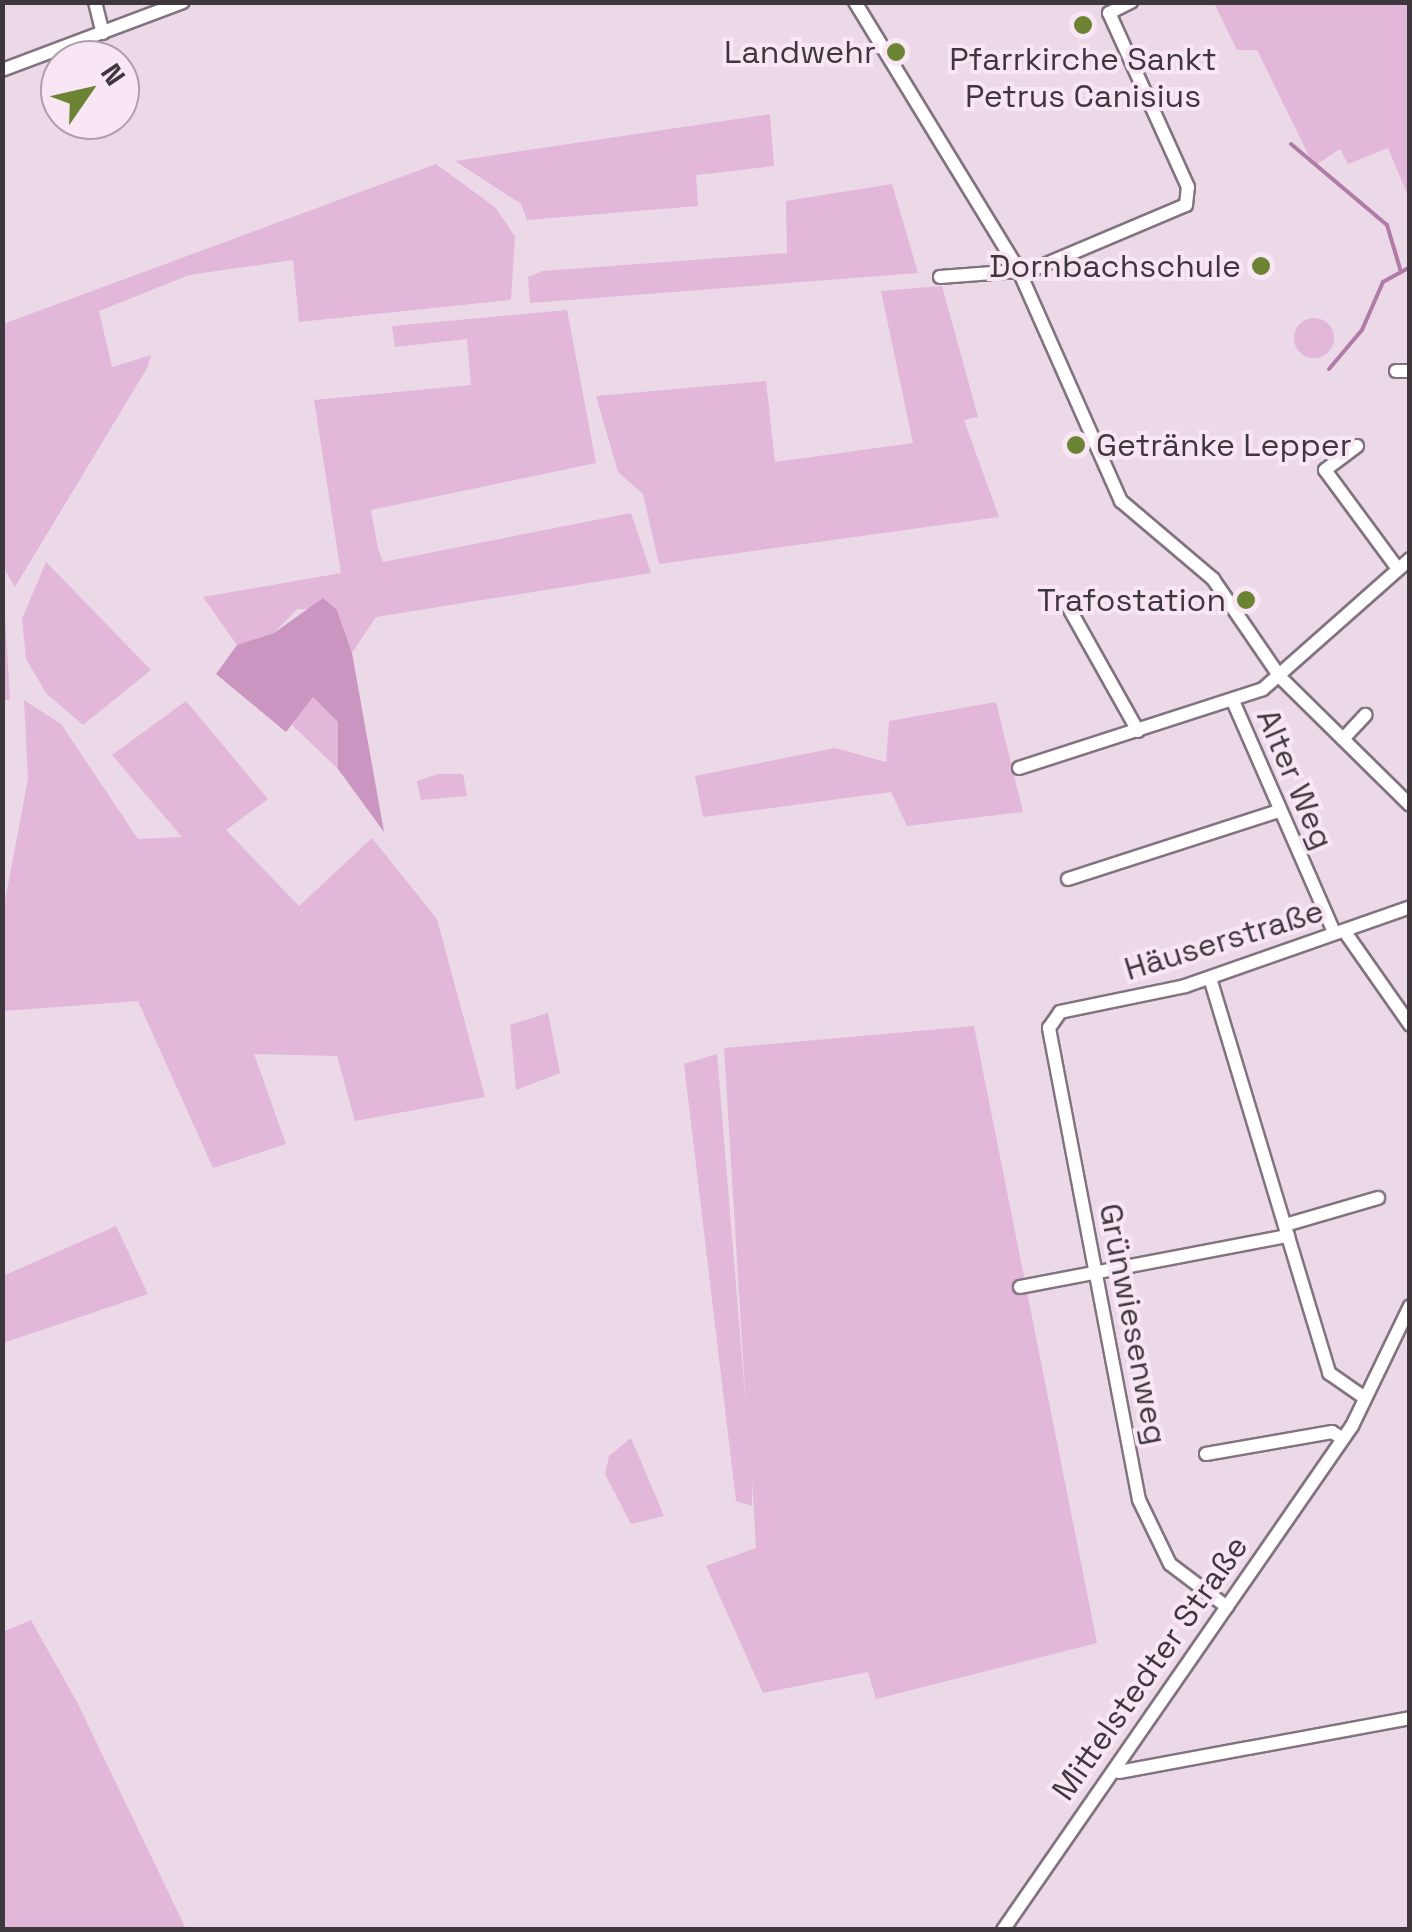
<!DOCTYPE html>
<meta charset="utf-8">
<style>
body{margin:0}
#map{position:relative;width:1412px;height:1932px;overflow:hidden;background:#ebd9e7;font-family:"Space Grotesk",sans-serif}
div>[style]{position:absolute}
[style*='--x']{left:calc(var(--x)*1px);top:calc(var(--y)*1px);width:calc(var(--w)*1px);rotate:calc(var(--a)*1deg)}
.green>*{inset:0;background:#e2b7da}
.round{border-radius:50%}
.forest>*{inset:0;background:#cb95c2}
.stream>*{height:4px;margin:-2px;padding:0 2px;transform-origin:2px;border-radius:2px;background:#b07ca7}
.roads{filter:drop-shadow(2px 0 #82737f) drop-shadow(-2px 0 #82737f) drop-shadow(0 2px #82737f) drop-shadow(0 -2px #82737f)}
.minor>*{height:12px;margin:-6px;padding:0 6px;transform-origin:6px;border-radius:6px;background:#fff}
.dots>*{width:28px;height:28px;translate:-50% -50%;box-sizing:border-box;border:5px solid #f8e6f4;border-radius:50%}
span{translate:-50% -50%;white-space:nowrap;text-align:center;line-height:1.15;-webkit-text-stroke:8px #f8e6f4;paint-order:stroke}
.poi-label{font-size:32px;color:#3e373d}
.right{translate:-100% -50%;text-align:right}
.left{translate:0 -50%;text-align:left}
.street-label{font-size:32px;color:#3e373d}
.frame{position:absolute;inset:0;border:5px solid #3e373d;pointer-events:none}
.north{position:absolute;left:40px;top:40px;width:100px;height:100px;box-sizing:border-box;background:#f8e6f4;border:2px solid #aea0ab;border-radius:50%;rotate:56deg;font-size:28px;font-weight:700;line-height:40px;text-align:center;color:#3e373d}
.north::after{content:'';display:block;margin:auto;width:35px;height:45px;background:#6d8334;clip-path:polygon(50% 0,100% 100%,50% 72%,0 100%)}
</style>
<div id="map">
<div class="green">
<div style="clip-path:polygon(1214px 3px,1409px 3px,1409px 198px,1388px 148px,1348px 164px,1340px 149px,1314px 166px,1257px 50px,1237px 50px)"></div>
<div style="clip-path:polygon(770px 114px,774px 166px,696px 175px,698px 206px,527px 220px,521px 204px,455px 161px)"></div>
<div style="clip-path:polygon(436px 164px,496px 208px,515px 237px,511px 300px,299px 322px,293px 260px,189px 275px,99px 311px,112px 367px,151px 355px,147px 368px,15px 587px,3px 567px,3px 324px)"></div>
<div style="clip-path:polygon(892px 184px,918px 273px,530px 303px,528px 277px,543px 271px,787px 253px,786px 201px)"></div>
<div style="clip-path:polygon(942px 286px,978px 417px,964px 420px,999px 517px,659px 564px,643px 494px,618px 472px,596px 396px,766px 381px,775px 462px,913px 443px,881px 291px)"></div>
<div style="clip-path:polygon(567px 310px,596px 463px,371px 510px,378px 549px,383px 562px,631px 513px,651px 573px,376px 617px,352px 653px,337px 610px,297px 609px,274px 633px,237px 645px,203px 597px,341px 573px,314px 400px,471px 385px,467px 339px,395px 347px,392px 326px)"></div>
<div class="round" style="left:1294px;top:318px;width:40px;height:40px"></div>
<div style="clip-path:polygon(46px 562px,151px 670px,83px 725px,46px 693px,26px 659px,22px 619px)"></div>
<div style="clip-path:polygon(3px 585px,10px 699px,3px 701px,2px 701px)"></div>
<div style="clip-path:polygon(312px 696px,338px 722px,338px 769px,292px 725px)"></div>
<div style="clip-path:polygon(24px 700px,61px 724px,138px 839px,182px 837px,112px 755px,186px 701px,268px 799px,226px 830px,299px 906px,372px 838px,437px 919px,485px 1097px,355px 1121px,337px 1056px,254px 1054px,286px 1144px,213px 1168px,138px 1001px,3px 1011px,3px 911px,28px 779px)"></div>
<div style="clip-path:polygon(996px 702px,1023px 812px,907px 826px,891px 792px,703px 817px,695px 776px,835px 748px,886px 762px,889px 721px)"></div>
<div style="clip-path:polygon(438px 774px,463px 774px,467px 796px,421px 800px,417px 781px)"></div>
<div style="clip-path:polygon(548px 1013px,560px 1073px,516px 1090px,510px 1025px)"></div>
<div style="clip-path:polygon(974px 1026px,1097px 1643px,876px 1699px,868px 1672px,763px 1693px,706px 1566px,756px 1548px,752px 1480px,752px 1506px,736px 1501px,684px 1064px,717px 1054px,746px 1407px,724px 1048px)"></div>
<div style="clip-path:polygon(116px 1226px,148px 1294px,3px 1343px,3px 1276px)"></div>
<div style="clip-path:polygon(631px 1438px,664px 1516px,631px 1524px,605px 1474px,609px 1456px)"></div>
<div style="clip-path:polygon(31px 1620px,78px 1704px,186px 1929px,3px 1929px,3px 1632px)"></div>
</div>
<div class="forest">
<div style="clip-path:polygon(323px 598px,337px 610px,352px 653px,384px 832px,338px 769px,338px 722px,313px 697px,286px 732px,216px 674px,237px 645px,274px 633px)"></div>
</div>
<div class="stream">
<div style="--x:1291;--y:144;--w:126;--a:40.2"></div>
<div style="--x:1387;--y:225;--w:49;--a:73.4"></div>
<div style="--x:1329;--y:369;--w:51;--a:-49.8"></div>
<div style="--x:1362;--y:330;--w:52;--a:-66.4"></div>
<div style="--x:1383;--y:282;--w:31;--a:-29"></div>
</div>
<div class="roads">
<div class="minor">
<div style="--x:95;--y:2;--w:32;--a:76"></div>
<div style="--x:855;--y:2;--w:315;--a:58.6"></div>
<div style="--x:1019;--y:271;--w:252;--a:66.1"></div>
<div style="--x:1121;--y:501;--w:121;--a:40.3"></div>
<div style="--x:1213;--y:579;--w:119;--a:55.6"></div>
<div style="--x:1280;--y:677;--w:182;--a:44.6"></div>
<div style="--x:2;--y:70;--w:193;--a:-20.6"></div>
<div style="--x:940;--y:277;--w:92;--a:-4.4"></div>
<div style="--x:1032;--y:270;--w:167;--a:-22.9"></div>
<div style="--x:1186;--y:205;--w:18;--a:-84"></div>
<div style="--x:1188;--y:187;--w:191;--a:-114.4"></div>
<div style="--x:1109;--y:13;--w:25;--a:-27"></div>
<div style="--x:1396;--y:371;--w:14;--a:0"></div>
<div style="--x:1357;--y:446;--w:40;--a:143"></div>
<div style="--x:1325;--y:470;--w:123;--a:53.6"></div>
<div style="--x:1065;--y:601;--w:149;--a:60.7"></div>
<div style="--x:1233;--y:701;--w:252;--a:66.4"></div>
<div style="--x:1343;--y:739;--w:33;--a:-47"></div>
<div style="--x:1019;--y:768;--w:256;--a:-17.9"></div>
<div style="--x:1263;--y:689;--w:196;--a:-41.5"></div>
<div style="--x:1068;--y:879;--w:221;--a:-17.9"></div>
<div style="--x:1345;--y:932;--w:113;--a:55"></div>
<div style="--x:1210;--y:978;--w:413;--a:73.2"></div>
<div style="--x:1329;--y:1373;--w:44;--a:34.8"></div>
<div style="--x:1285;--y:1225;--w:97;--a:-16.2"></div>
<div style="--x:1020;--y:1287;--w:273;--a:-10.8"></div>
<div style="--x:1206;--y:1454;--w:128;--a:-9.9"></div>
<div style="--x:1332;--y:1432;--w:13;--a:32"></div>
<div style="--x:1227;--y:1607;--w:71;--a:-143"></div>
<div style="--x:1170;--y:1564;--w:71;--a:-115.8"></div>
<div style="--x:1139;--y:1500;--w:481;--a:-100.8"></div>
<div style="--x:1049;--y:1028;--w:19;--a:-55"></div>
<div style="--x:1060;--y:1012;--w:128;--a:-11.7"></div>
<div style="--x:1185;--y:986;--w:238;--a:-19.3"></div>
<div style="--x:1119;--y:1772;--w:296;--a:-10.5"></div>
<div style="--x:1003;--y:1930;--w:613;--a:-55.3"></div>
<div style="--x:1352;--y:1426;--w:133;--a:-64.2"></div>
</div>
</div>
<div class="dots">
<div style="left:1083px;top:25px;background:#6d8334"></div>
<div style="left:896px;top:52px;background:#6d8334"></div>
<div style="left:1261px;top:266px;background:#6d8334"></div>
<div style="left:1076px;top:445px;background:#6d8334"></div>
<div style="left:1246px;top:600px;background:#6d8334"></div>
</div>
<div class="poi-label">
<span class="right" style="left:876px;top:52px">Landwehr</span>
<span style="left:1083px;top:78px">Pfarrkirche Sankt<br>Petrus Canisius</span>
<span class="right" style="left:1241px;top:266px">Dornbachschule</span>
<span class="left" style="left:1096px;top:445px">Getränke Lepper</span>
<span class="right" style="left:1226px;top:600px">Trafostation</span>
</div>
<div class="street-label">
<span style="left:1295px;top:779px;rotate:67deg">Alter Weg</span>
<span style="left:1224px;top:940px;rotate:-17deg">Häuserstraße</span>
<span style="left:1133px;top:1324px;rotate:79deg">Grünwiesenweg</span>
<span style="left:1150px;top:1668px;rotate:-55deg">Mittelstedter Straße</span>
</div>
<div class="frame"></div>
<div class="north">N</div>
</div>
